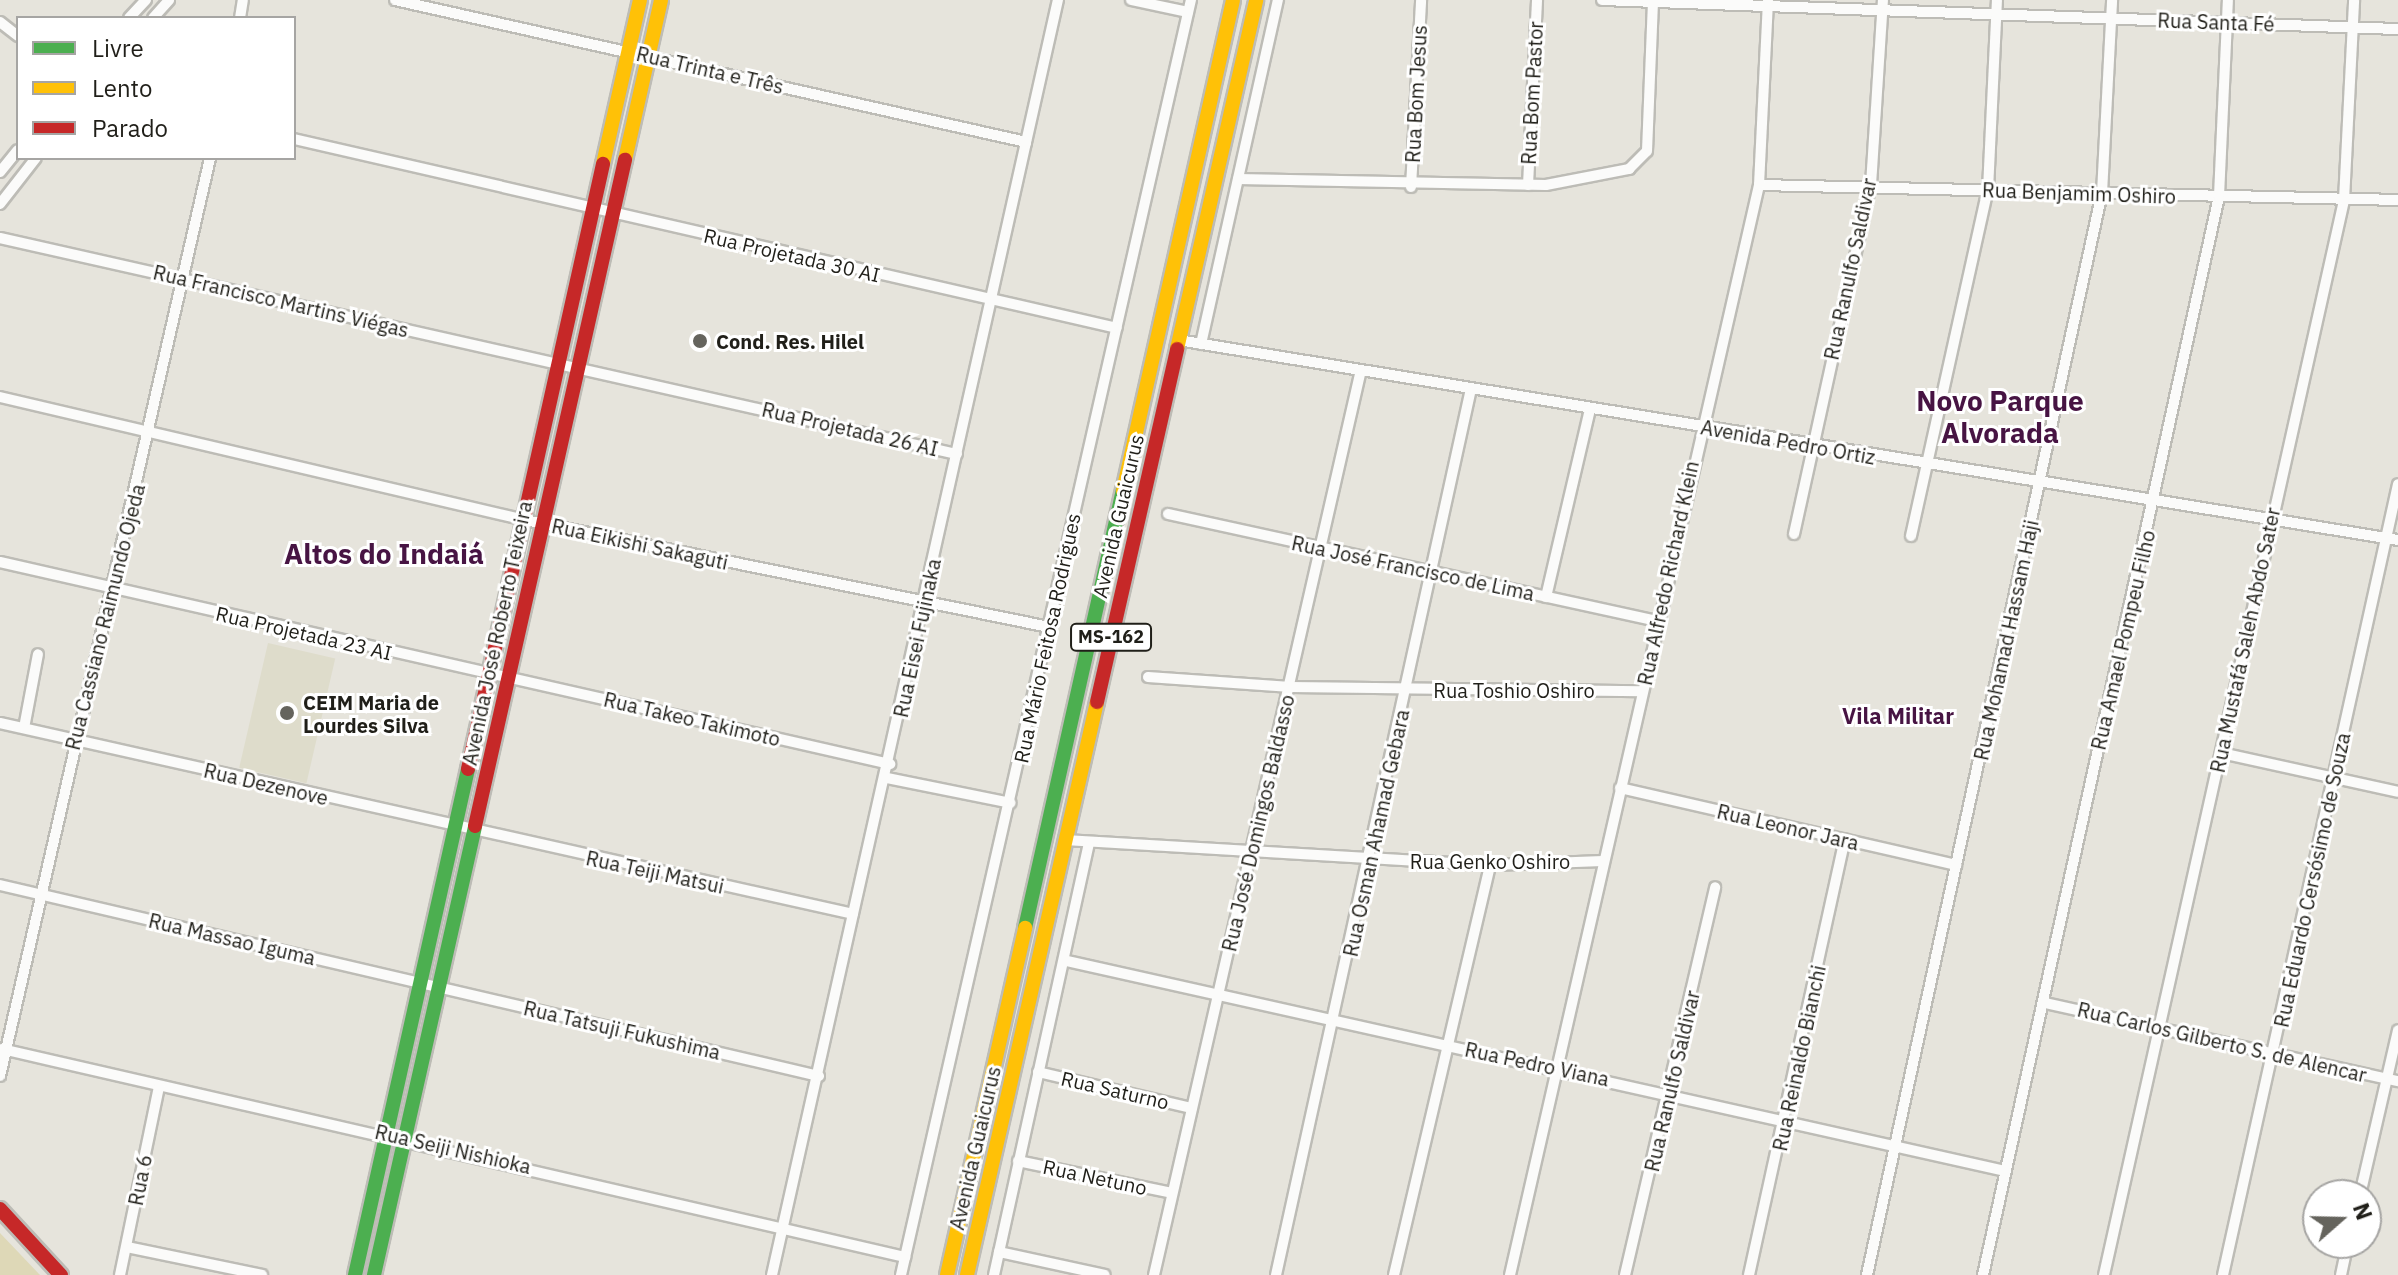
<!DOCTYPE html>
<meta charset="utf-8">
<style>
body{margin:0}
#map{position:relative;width:2398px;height:1275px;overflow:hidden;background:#e6e4dc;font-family:"IBM Plex Sans",sans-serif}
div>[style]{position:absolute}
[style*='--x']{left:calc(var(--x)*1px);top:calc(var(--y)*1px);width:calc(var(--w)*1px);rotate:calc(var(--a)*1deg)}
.built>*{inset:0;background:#dedccb;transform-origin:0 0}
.green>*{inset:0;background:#ded8b7}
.roads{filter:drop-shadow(2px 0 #bdbcb6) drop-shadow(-2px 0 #bdbcb6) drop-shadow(0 2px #bdbcb6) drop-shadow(0 -2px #bdbcb6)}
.street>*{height:10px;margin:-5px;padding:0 5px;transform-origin:5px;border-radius:5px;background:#fbfbfa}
.fast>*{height:14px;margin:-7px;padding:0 7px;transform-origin:7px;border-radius:7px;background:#4caf50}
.slow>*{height:14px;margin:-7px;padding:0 7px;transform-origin:7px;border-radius:7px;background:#ffc107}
.jam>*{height:14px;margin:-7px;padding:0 7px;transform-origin:7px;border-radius:7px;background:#c62828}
.dots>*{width:22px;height:22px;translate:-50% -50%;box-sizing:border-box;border:4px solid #fff;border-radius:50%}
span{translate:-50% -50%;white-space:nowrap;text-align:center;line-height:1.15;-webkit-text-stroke:6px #fff;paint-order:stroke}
.shield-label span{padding:2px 6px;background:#fff;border:2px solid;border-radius:6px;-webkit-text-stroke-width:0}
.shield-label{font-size:18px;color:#201f19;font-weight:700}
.street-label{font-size:20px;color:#201f19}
.poi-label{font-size:20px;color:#201f19;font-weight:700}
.left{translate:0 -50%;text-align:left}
.neighbourhood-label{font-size:22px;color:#471443;font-weight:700}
.district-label{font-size:28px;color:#471443;font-weight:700}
.legend{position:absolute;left:16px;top:16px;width:280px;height:144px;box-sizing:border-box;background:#fff;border:2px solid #a6a5a3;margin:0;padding:10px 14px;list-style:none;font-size:24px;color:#201f19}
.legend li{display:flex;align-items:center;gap:16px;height:40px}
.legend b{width:40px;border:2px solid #a6a5a3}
.north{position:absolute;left:2302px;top:1179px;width:80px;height:80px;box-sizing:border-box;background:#fff;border:2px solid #a6a5a3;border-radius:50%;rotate:70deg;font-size:22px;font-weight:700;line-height:32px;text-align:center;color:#201f19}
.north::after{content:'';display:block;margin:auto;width:28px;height:36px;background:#65645d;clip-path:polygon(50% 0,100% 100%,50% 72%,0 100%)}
</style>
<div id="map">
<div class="built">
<div style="left:268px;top:643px;width:69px;height:128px;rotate:13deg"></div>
</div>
<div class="green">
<div style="clip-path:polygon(0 1233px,40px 1275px,0 1275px)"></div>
</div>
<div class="roads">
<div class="street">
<div style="--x:395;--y:0;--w:647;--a:12.68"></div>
<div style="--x:1131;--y:0;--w:58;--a:11.9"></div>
<div style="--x:1602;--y:0;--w:797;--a:2.09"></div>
<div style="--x:129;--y:18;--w:25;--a:-47"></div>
<div style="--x:153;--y:18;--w:24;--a:-48"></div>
<div style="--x:240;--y:18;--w:18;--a:-81"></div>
<div style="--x:0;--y:22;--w:23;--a:38"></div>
<div style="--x:294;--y:139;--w:844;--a:12.93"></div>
<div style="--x:0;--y:172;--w:28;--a:-51"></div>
<div style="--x:1238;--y:179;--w:308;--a:1.1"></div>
<div style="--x:1546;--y:185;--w:85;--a:-10.9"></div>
<div style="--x:1629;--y:169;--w:25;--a:-45"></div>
<div style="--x:1647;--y:151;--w:151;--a:-87.7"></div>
<div style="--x:1528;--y:185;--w:185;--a:-87.2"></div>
<div style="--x:1759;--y:185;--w:639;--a:1.34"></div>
<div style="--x:1411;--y:187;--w:187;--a:-86.9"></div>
<div style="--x:0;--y:204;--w:58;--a:-52"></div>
<div style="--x:0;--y:238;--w:981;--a:12.72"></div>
<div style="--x:1178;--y:340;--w:1236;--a:9.31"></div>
<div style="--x:1201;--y:344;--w:353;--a:-77.4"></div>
<div style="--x:0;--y:397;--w:539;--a:13.19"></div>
<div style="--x:525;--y:520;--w:535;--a:11.54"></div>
<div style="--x:1168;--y:514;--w:501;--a:12.34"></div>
<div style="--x:1794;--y:534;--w:357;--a:-77.6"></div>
<div style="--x:1871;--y:185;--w:185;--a:-86.3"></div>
<div style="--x:1911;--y:536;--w:354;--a:-77.5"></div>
<div style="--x:1988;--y:190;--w:190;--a:-87.3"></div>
<div style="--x:0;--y:562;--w:913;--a:12.79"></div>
<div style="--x:1546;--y:597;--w:193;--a:-76.8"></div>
<div style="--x:1148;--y:677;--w:143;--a:4"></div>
<div style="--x:1291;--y:687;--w:351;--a:0.7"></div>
<div style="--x:0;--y:723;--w:874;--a:12.62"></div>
<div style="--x:24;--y:728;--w:75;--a:-79.3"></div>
<div style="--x:2221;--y:753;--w:181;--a:12.4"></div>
<div style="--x:887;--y:778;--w:126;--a:11.4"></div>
<div style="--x:1620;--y:788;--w:345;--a:12.9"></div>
<div style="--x:1065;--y:840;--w:426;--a:3.4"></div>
<div style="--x:1490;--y:865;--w:113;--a:-2"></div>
<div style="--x:0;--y:885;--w:841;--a:13.13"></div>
<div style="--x:1067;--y:961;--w:962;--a:12.61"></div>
<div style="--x:2045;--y:1003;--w:362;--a:12.5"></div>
<div style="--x:2;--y:1049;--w:927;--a:12.97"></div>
<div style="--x:1038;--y:1072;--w:158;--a:13.2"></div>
<div style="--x:0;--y:1076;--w:942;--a:-77.11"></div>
<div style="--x:1018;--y:1161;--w:157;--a:11.7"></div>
<div style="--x:2360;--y:1195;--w:169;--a:-77"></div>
<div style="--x:127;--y:1247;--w:138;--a:11.7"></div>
<div style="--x:999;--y:1252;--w:108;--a:12.2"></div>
<div style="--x:120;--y:1275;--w:193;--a:-78.3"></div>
<div style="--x:772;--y:1275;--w:1307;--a:-77.36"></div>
<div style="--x:901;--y:1275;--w:1308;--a:-77.19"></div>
<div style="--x:994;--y:1275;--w:442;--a:-77.6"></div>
<div style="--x:1154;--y:1275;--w:928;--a:-77.12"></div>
<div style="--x:1276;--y:1275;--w:907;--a:-77.59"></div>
<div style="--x:1394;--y:1275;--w:421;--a:-76.8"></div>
<div style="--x:1510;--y:1275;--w:1118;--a:-77.13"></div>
<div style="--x:1759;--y:185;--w:185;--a:-87.2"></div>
<div style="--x:1625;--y:1275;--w:398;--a:-76.9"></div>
<div style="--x:1749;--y:1275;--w:446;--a:-77.6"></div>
<div style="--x:1867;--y:1275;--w:1107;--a:-77.75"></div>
<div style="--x:2102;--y:193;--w:193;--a:-87"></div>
<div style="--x:1983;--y:1275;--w:1105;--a:-77.66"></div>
<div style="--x:2219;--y:196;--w:196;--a:-87.4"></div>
<div style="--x:2104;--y:1275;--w:1101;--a:-77.41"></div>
<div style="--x:2344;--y:200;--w:200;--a:-87.1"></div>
<div style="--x:2223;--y:1275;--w:810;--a:-77.52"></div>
<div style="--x:2341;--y:1275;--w:33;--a:-78"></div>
</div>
<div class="fast">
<div style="--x:1025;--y:928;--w:448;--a:-77.4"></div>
<div style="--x:355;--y:1275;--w:518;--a:-77.41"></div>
<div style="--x:374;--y:1275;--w:460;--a:-77.3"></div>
</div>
<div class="slow">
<div style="--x:625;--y:160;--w:164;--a:-77.3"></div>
<div style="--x:603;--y:164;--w:168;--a:-77.3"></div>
<div style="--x:1177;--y:349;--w:358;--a:-77.2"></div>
<div style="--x:1123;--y:491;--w:503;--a:-77.37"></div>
<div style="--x:947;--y:1275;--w:356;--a:-77.3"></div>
<div style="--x:967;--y:1275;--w:588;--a:-77.22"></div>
</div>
<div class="jam">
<div style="--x:1097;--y:702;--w:362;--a:-77.2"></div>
<div style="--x:468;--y:769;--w:620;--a:-77.42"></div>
<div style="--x:475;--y:826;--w:683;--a:-77.31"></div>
<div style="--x:0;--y:1209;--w:90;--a:47.3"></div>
</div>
</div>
<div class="dots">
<div style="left:700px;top:341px;background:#65645d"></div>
<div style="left:287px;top:713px;background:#65645d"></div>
</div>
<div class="shield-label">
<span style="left:1111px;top:637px">MS-162</span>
</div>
<div class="street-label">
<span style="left:2216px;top:22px;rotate:2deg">Rua Santa Fé</span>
<span style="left:710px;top:70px;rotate:13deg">Rua Trinta e Três</span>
<span style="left:1532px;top:93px;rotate:-87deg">Rua Bom Pastor</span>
<span style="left:1416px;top:94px;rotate:-87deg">Rua Bom Jesus</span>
<span style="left:2079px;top:193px;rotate:2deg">Rua Benjamim Oshiro</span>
<span style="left:792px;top:255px;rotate:13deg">Rua Projetada 30 AI</span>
<span style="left:1850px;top:269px;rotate:-78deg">Rua Ranulfo Saldivar</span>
<span style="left:281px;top:301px;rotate:13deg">Rua Francisco Martins Viégas</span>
<span style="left:850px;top:429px;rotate:13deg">Rua Projetada 26 AI</span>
<span style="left:1788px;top:442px;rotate:10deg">Avenida Pedro Ortiz</span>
<span style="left:1118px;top:516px;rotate:-77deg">Avenida Guaicurus</span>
<span style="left:640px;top:544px;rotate:12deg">Rua Eikishi Sakaguti</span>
<span style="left:1413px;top:568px;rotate:12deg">Rua José Francisco de Lima</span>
<span style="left:1668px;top:573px;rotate:-78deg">Rua Alfredo Richard Klein</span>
<span style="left:105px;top:617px;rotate:-76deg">Rua Cassiano Raimundo Ojeda</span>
<span style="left:304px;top:633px;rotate:13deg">Rua Projetada 23 AI</span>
<span style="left:497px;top:633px;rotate:-78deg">Avenida José Roberto Teixeira</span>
<span style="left:917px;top:638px;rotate:-78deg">Rua Eisei Fujinaka</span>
<span style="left:1047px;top:638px;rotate:-78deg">Rua Mário Feitosa Rodrigues</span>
<span style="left:2006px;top:640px;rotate:-78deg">Rua Mohamad Hassam Haji</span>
<span style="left:2123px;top:640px;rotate:-77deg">Rua Amael Pompeu Filho</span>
<span style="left:2245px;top:640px;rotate:-78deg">Rua Mustafá Saleh Abdo Sater</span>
<span style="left:1514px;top:690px">Rua Toshio Oshiro</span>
<span style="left:692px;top:719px;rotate:13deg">Rua Takeo Takimoto</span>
<span style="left:266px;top:784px;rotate:13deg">Rua Dezenove</span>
<span style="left:1258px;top:823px;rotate:-77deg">Rua José Domingos Baldasso</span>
<span style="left:1788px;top:827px;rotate:13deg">Rua Leonor Jara</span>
<span style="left:1376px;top:833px;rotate:-78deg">Rua Osman Ahamad Gebara</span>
<span style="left:1490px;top:861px">Rua Genko Oshiro</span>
<span style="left:655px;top:872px;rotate:12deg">Rua Teiji Matsui</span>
<span style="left:2312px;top:880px;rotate:-78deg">Rua Eduardo Cersósimo de Souza</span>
<span style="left:232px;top:939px;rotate:13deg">Rua Massao Iguma</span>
<span style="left:622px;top:1030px;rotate:13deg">Rua Tatsuji Fukushima</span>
<span style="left:2222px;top:1042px;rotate:13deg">Rua Carlos Gilberto S. de Alencar</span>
<span style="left:1799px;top:1058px;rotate:-78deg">Rua Reinaldo Bianchi</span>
<span style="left:1537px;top:1064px;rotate:12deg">Rua Pedro Viana</span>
<span style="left:1672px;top:1081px;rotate:-77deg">Rua Ranulfo Saldivar</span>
<span style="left:1115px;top:1090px;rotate:13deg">Rua Saturno</span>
<span style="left:975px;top:1148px;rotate:-77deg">Avenida Guaicurus</span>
<span style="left:453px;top:1149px;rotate:13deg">Rua Seiji Nishioka</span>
<span style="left:1095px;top:1177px;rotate:12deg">Rua Netuno</span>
<span style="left:140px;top:1180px;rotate:-79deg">Rua 6</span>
</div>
<div class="poi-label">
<span class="left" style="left:716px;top:341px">Cond. Res. Hilel</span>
<span class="left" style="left:303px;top:714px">CEIM Maria de<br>Lourdes Silva</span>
</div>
<div class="neighbourhood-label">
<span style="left:1898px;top:716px">Vila Militar</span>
</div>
<div class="district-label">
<span style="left:2000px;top:417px">Novo Parque<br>Alvorada</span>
<span style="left:384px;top:554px">Altos do Indaiá</span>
</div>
<ul class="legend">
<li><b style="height:10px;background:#4caf50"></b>Livre</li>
<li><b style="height:10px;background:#ffc107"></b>Lento</li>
<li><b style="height:10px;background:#c62828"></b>Parado</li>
</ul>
<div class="north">N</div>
</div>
